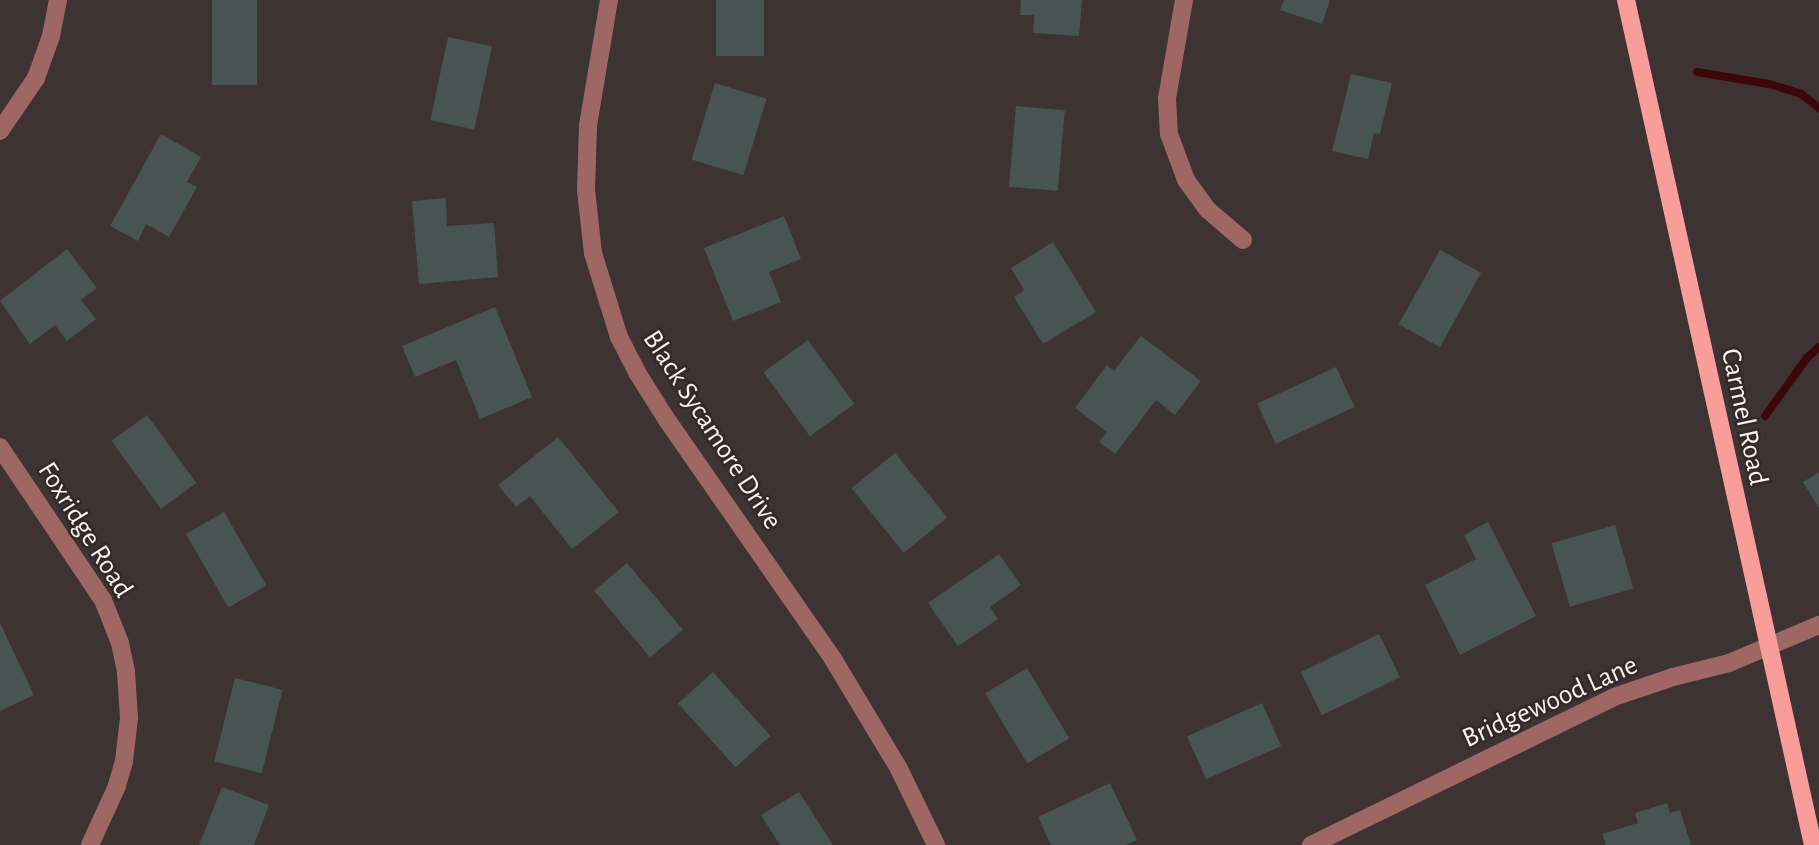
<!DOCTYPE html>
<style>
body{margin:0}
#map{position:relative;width:1819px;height:845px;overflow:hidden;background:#3d3332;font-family:"Alegreya Sans",sans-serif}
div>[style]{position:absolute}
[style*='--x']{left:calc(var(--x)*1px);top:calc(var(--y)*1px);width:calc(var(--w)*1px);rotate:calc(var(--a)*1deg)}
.stream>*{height:8px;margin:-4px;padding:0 4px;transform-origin:4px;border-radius:4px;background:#3b070a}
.building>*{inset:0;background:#485452;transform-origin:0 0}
.minor>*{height:18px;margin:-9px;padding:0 9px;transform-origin:9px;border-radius:9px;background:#9e6764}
.major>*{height:18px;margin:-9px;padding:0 9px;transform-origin:9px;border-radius:9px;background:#f89d99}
span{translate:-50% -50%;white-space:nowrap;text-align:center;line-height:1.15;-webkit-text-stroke:5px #332928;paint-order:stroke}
.street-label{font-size:28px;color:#faf3f2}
</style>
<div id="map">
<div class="stream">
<div style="--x:1697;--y:72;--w:73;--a:9.5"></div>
<div style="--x:1769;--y:84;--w:34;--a:17"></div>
<div style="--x:1801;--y:94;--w:23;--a:38"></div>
<div style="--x:1765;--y:416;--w:72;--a:-54.1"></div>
<div style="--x:1807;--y:358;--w:16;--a:-43"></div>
</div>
<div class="building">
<div style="left:212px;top:0;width:45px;height:85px"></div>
<div style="left:716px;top:0;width:48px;height:56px"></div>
<div style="clip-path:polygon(1021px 0,1082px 0,1079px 36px,1033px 33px,1034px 15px,1020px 15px)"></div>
<div style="clip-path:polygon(1284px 0,1330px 0,1322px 24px,1280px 10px)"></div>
<div style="left:448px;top:37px;width:45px;height:85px;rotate:12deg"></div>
<div style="clip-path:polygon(1351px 74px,1392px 83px,1380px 134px,1374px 133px,1368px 159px,1332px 151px)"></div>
<div style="left:715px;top:83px;width:54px;height:80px;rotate:17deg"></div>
<div style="left:1016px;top:106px;width:49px;height:81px;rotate:5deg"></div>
<div style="clip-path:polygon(161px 134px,201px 157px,187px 182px,197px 187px,169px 237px,146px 224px,138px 241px,110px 226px)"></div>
<div style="clip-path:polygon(446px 198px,447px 226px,494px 223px,498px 277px,419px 284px,412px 201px)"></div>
<div style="clip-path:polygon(784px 216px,801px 259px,769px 272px,781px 302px,733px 321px,704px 248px)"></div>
<div style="clip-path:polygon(1053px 242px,1096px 312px,1043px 344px,1014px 297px,1024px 290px,1011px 268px)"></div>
<div style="clip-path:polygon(67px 249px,97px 288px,81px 300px,96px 319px,67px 341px,55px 325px,30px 344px,0 301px)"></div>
<div style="left:1440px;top:250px;width:47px;height:85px;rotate:29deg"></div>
<div style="clip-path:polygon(495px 307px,532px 397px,480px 419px,456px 360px,415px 377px,402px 346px)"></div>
<div style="clip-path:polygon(1141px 336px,1201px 381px,1175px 415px,1156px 400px,1115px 454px,1099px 442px,1107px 432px,1075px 408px,1107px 365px,1114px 371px)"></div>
<div style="left:808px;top:340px;width:79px;height:55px;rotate:54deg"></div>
<div style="left:1336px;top:367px;width:44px;height:87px;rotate:65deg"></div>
<div style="left:147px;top:415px;width:84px;height:44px;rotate:54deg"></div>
<div style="clip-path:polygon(558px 437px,619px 512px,572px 549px,530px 496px,516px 507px,498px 485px)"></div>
<div style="left:895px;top:453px;width:83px;height:56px;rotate:51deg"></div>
<div style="clip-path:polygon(1819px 472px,1819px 508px,1803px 482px)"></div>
<div style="left:224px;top:512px;width:85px;height:44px;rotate:60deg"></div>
<div style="clip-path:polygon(1488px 522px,1536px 616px,1460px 655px,1425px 585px,1476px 559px,1464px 535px)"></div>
<div style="left:1615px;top:525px;width:66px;height:66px;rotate:74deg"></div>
<div style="clip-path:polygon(999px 554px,1021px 585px,990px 607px,998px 619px,958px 646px,928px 603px)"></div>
<div style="left:627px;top:563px;width:87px;height:43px;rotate:50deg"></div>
<div style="clip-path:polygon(0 623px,34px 695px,0 711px)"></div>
<div style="left:1379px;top:634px;width:48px;height:87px;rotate:64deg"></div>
<div style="left:1027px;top:668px;width:82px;height:49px;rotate:59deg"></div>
<div style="left:713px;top:672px;width:86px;height:47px;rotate:48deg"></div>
<div style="left:235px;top:678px;width:49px;height:86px;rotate:14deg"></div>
<div style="left:1262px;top:703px;width:47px;height:82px;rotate:66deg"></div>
<div style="clip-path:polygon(1110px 783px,1137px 840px,1126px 845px,1051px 845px,1038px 817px)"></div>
<div style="clip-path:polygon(222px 787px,269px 805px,254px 845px,199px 845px)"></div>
<div style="clip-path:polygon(799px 792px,833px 845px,780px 845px,761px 815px)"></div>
<div style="clip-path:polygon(1667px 803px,1670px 813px,1680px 810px,1691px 845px,1606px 845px,1602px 834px,1638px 823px,1635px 813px)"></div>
</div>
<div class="minor">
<div style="--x:609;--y:0;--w:128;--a:99.5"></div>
<div style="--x:588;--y:126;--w:64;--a:91.8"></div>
<div style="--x:586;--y:190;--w:63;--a:83.7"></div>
<div style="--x:593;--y:253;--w:88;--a:72.8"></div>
<div style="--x:619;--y:337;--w:42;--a:62.8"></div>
<div style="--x:638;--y:374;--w:54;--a:57.8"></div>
<div style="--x:667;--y:420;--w:291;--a:55.2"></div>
<div style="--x:833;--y:659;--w:128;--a:59"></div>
<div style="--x:899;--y:769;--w:85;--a:64"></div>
<div style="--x:1184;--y:0;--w:99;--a:99.8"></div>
<div style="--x:1167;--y:98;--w:36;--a:87"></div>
<div style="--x:1169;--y:134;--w:49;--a:69.7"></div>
<div style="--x:1186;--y:180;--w:37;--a:54"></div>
<div style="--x:1208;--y:210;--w:46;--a:40.6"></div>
<div style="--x:0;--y:131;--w:64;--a:-55.8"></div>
<div style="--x:36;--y:78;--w:45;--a:-70.3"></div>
<div style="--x:51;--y:36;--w:37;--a:-79"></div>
<div style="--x:0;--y:447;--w:184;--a:56.1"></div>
<div style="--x:103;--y:600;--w:46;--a:68.4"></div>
<div style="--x:120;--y:643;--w:30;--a:78"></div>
<div style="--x:126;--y:672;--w:46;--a:86.3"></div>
<div style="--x:129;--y:718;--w:43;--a:96.6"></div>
<div style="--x:124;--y:761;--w:26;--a:106"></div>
<div style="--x:117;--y:786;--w:65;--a:114.6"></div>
<div style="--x:1311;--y:845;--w:337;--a:-26"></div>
<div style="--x:1614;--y:697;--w:62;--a:-18.7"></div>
<div style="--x:1673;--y:677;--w:58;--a:-14"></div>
<div style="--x:1729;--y:663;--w:98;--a:-22.9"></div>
</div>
<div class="major">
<div style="--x:1626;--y:0;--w:865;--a:77.52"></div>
</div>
<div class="street-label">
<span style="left:1744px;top:417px;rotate:78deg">Carmel Road</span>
<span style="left:712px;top:430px;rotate:57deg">Black Sycamore Drive</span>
<span style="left:85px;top:530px;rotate:58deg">Foxridge Road</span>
<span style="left:1550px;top:702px;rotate:-24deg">Bridgewood Lane</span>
</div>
</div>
